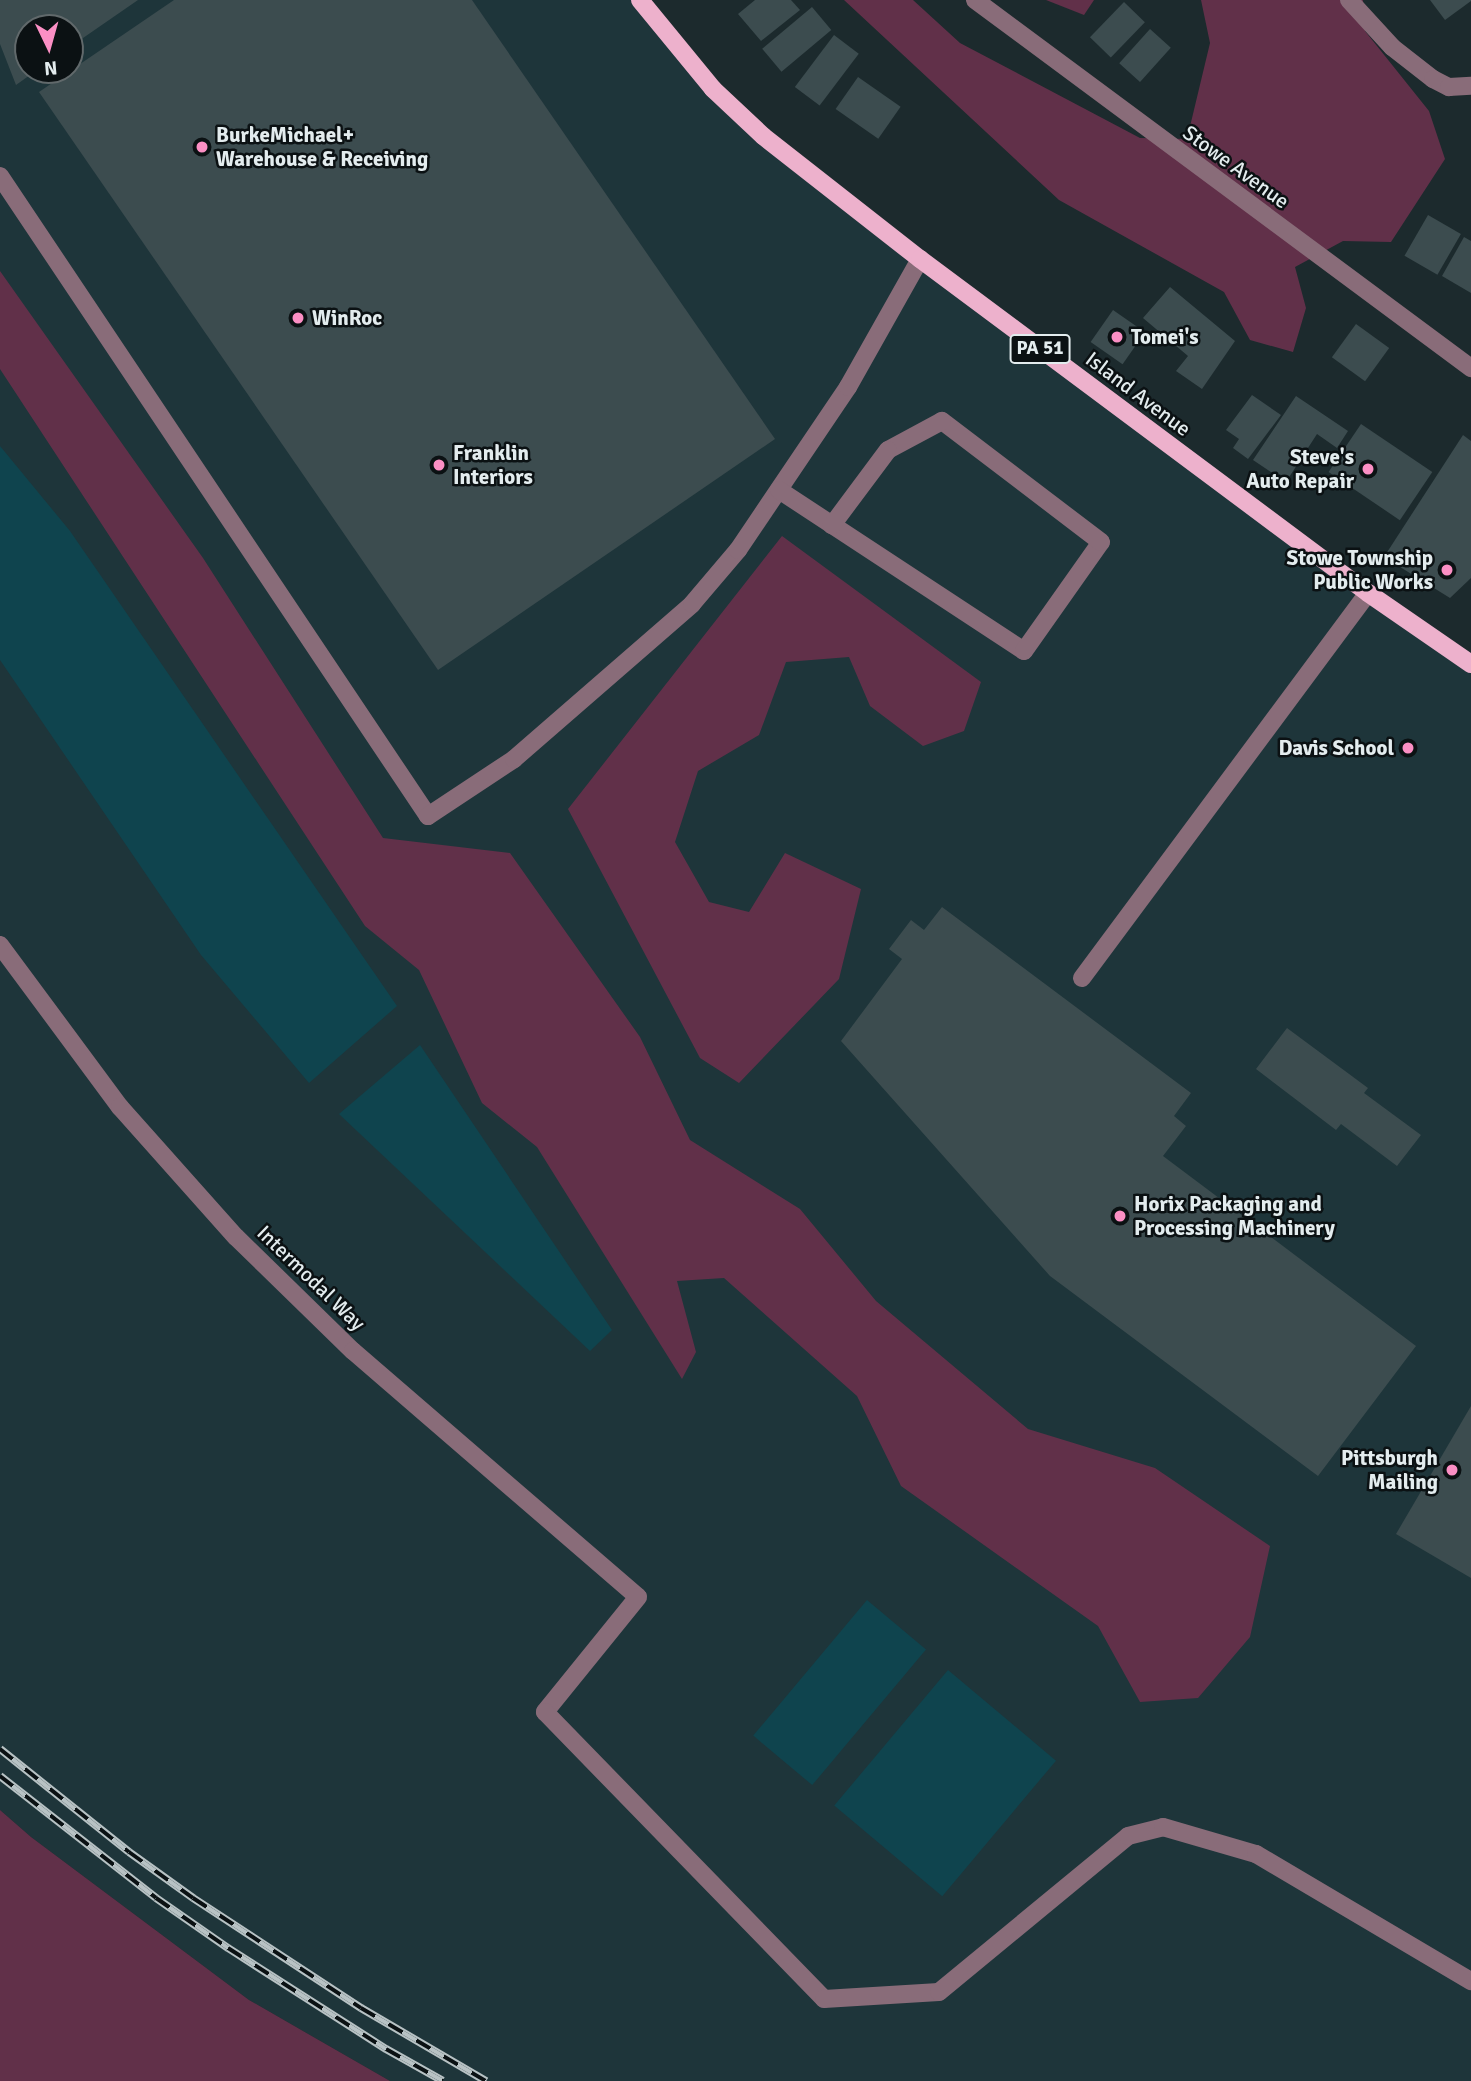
<!DOCTYPE html>
<style>
body{margin:0}
#map{position:relative;width:1471px;height:2081px;overflow:hidden;background:#1c2a2d;font-family:Signika,sans-serif}
div>[style]{position:absolute}
[style*='--x']{left:calc(var(--x)*1px);top:calc(var(--y)*1px);width:calc(var(--w)*1px);rotate:calc(var(--a)*1deg)}
.built>*{inset:0;background:#1e353a}
.green>*{inset:0;background:#613049}
.water>*{inset:0;background:#0f444e;transform-origin:0 0}
.building>*{inset:0;background:#3c4c4f;transform-origin:0 0}
.minor>*{height:18px;margin:-9px;padding:0 9px;transform-origin:9px;border-radius:9px;background:#896c79}
.major>*{height:18px;margin:-9px;padding:0 9px;transform-origin:9px;border-radius:9px;background:#edb1cc}
.rail>*{height:8px;margin-top:-4px;transform-origin:0;background:repeating-linear-gradient(90deg,#0b1113 0 16px,#b8c2c4 0 32px);box-sizing:border-box;border-block:2px solid #b8c2c4}
.dots>*{width:19px;height:19px;translate:-50% -50%;box-sizing:border-box;border:4px solid #0b1113;border-radius:50%}
span{translate:-50% -50%;white-space:nowrap;text-align:center;line-height:1.15;-webkit-text-stroke:5px #0b1113;paint-order:stroke}
.shield-label span{padding:2px 5px;background:#0b1113;border:2px solid;border-radius:5px;-webkit-text-stroke-width:0}
.shield-label{font-size:19px;color:#e3ecee;font-weight:700}
.poi-label{font-size:21px;color:#e3ecee;font-weight:700}
.left{translate:0 -50%;text-align:left}
.right{translate:-100% -50%;text-align:right}
.street-label{font-size:21px;color:#e3ecee}
.north{position:absolute;left:14px;top:14px;width:70px;height:70px;box-sizing:border-box;background:#0b1113;border:2px solid #61696b;border-radius:50%;rotate:175deg;font-size:19px;font-weight:700;line-height:28px;text-align:center;color:#e3ecee}
.north::after{content:'';display:block;margin:auto;width:24px;height:32px;background:#fb8fc4;clip-path:polygon(50% 0,100% 100%,50% 72%,0 100%)}
</style>
<div id="map">
<div class="built">
<div style="clip-path:polygon(evenodd,0 0,640px 0,763px 136px,1471px 664px,1471px 2081px,390px 2081px,249px 2000px,31px 1837px,0 1810px,0 0,28px 28px,70px 28px,70px 70px,28px 70px,28px 28px)"></div>
</div>
<div class="green">
<div style="clip-path:polygon(844px 0,913px 0,960px 43px,1140px 138px,1187px 139px,1210px 43px,1201px 0,1363px 0,1365px 31px,1429px 111px,1445px 159px,1391px 242px,1343px 241px,1295px 267px,1306px 308px,1293px 352px,1250px 340px,1224px 292px,1059px 200px)"></div>
<div style="clip-path:polygon(1046px 0,1094px 0,1084px 15px)"></div>
<div style="clip-path:polygon(0 271px,203px 558px,383px 838px,510px 853px,640px 1037px,690px 1140px,800px 1209px,876px 1301px,1028px 1429px,1155px 1468px,1270px 1546px,1250px 1637px,1198px 1698px,1140px 1702px,1098px 1626px,901px 1486px,857px 1396px,724px 1278px,677px 1281px,696px 1352px,682px 1379px,537px 1147px,482px 1103px,419px 970px,365px 926px,0 369px)"></div>
<div style="clip-path:polygon(782px 536px,981px 682px,964px 731px,923px 746px,870px 706px,849px 657px,786px 662px,759px 735px,698px 771px,675px 842px,709px 902px,749px 912px,785px 853px,861px 889px,839px 979px,739px 1083px,700px 1058px,568px 809px)"></div>
<div style="clip-path:polygon(0 1810px,31px 1837px,249px 2000px,390px 2081px,0 2081px)"></div>
</div>
<div class="water">
<div style="clip-path:polygon(0 446px,70px 531px,397px 1006px,309px 1083px,201px 955px,0 660px)"></div>
<div style="clip-path:polygon(420px 1045px,612px 1330px,590px 1351px,339px 1114px)"></div>
<div style="left:867px;top:1600px;width:77px;height:177px;rotate:40deg"></div>
<div style="left:948px;top:1670px;width:141px;height:177px;rotate:40deg"></div>
</div>
<div class="building">
<div style="clip-path:polygon(0 0,138px 0,70px 47px,70px 28px,28px 28px,28px 70px,37px 70px,16px 85px,0 44px)"></div>
<div style="clip-path:polygon(174px 0,472px 0,775px 439px,438px 670px,39px 92px)"></div>
<div style="clip-path:polygon(755px 0,791px 0,800px 10px,761px 41px,738px 14px)"></div>
<div style="clip-path:polygon(1430px 0,1471px 0,1471px 1px,1445px 20px)"></div>
<div style="left:1124px;top:2px;width:29px;height:49px;rotate:44deg"></div>
<div style="left:812px;top:7px;width:30px;height:65px;rotate:50deg"></div>
<div style="left:1150px;top:29px;width:28px;height:46px;rotate:42deg"></div>
<div style="left:834px;top:35px;width:31px;height:65px;rotate:37deg"></div>
<div style="left:858px;top:77px;width:52px;height:39px;rotate:35deg"></div>
<div style="left:1428px;top:215px;width:38px;height:47px;rotate:30deg"></div>
<div style="clip-path:polygon(1464px 237px,1471px 241px,1471px 293px,1442px 276px)"></div>
<div style="clip-path:polygon(1170px 287px,1235px 341px,1202px 389px,1176px 371px,1188px 356px,1143px 318px)"></div>
<div style="left:1113px;top:310px;width:39px;height:39px;rotate:35deg"></div>
<div style="left:1356px;top:324px;width:41px;height:41px;rotate:36deg"></div>
<div style="clip-path:polygon(1252px 395px,1281px 415px,1248px 459px,1233px 448px,1239px 439px,1226px 430px)"></div>
<div style="clip-path:polygon(1296px 396px,1348px 431px,1337px 448px,1317px 434px,1286px 482px,1253px 460px)"></div>
<div style="left:1361px;top:424px;width:86px;height:58px;rotate:34deg"></div>
<div style="clip-path:polygon(1463px 435px,1471px 441px,1471px 578px,1450px 598px,1384px 557px)"></div>
<div style="clip-path:polygon(942px 907px,1191px 1093px,1174px 1116px,1186px 1126px,1163px 1156px,1416px 1346px,1318px 1476px,1050px 1276px,841px 1041px,902px 959px,889px 949px,911px 920px,924px 930px)"></div>
<div style="clip-path:polygon(1287px 1028px,1368px 1088px,1364px 1093px,1421px 1135px,1397px 1166px,1341px 1124px,1336px 1130px,1256px 1069px)"></div>
<div style="clip-path:polygon(1471px 1406px,1471px 1578px,1396px 1534px)"></div>
</div>
<div class="minor">
<div style="--x:975;--y:0;--w:618;--a:36.57"></div>
<div style="--x:1349;--y:0;--w:64;--a:47.5"></div>
<div style="--x:1392;--y:47;--w:52;--a:38"></div>
<div style="--x:1433;--y:79;--w:18;--a:27"></div>
<div style="--x:1449;--y:87;--w:22;--a:-3"></div>
<div style="--x:0;--y:176;--w:770;--a:56.23"></div>
<div style="--x:428;--y:816;--w:103;--a:-33.5"></div>
<div style="--x:514;--y:759;--w:236;--a:-41"></div>
<div style="--x:692;--y:604;--w:71;--a:-49.6"></div>
<div style="--x:738;--y:550;--w:197;--a:-56"></div>
<div style="--x:848;--y:387;--w:147;--a:-60.6"></div>
<div style="--x:779;--y:490;--w:293;--a:33.3"></div>
<div style="--x:1024;--y:651;--w:133;--a:-54.8"></div>
<div style="--x:1101;--y:542;--w:200;--a:-142.7"></div>
<div style="--x:942;--y:421;--w:61;--a:151.8"></div>
<div style="--x:888;--y:450;--w:94;--a:126.7"></div>
<div style="--x:0;--y:945;--w:202;--a:53.5"></div>
<div style="--x:120;--y:1107;--w:174;--a:48.3"></div>
<div style="--x:236;--y:1237;--w:163;--a:44.3"></div>
<div style="--x:353;--y:1351;--w:376;--a:40.8"></div>
<div style="--x:638;--y:1597;--w:148;--a:129"></div>
<div style="--x:545;--y:1712;--w:400;--a:45.8"></div>
<div style="--x:824;--y:1999;--w:115;--a:-3.5"></div>
<div style="--x:939;--y:1992;--w:245;--a:-39.5"></div>
<div style="--x:1128;--y:1836;--w:36;--a:-14"></div>
<div style="--x:1163;--y:1827;--w:97;--a:16.2"></div>
<div style="--x:1256;--y:1854;--w:250;--a:30.6"></div>
<div style="--x:1082;--y:978;--w:480;--a:-53.4"></div>
</div>
<div class="major">
<div style="--x:640;--y:0;--w:115;--a:50.6"></div>
<div style="--x:713;--y:89;--w:69;--a:43.2"></div>
<div style="--x:763;--y:136;--w:199;--a:38.1"></div>
<div style="--x:920;--y:259;--w:559;--a:36.71"></div>
<div style="--x:1368;--y:593;--w:125;--a:34.6"></div>
</div>
<div class="rail">
<div style="--x:0;--y:1749;--w:165;--a:38.6"></div>
<div style="--x:129;--y:1852;--w:79;--a:35.7"></div>
<div style="--x:193;--y:1898;--w:201;--a:33.2"></div>
<div style="--x:361;--y:2008;--w:145;--a:30.3"></div>
<div style="--x:0;--y:1776;--w:198;--a:38"></div>
<div style="--x:156;--y:1898;--w:88;--a:34.8"></div>
<div style="--x:228;--y:1948;--w:188;--a:32.6"></div>
<div style="--x:386;--y:2049;--w:65;--a:29.3"></div>
</div>
<div class="dots">
<div style="left:202px;top:147px;background:#fb8fc4"></div>
<div style="left:298px;top:318px;background:#fb8fc4"></div>
<div style="left:1117px;top:337px;background:#fb8fc4"></div>
<div style="left:439px;top:465px;background:#fb8fc4"></div>
<div style="left:1368px;top:469px;background:#fb8fc4"></div>
<div style="left:1447px;top:570px;background:#fb8fc4"></div>
<div style="left:1408px;top:748px;background:#fb8fc4"></div>
<div style="left:1120px;top:1216px;background:#fb8fc4"></div>
<div style="left:1452px;top:1470px;background:#fb8fc4"></div>
</div>
<div class="shield-label">
<span style="left:1040px;top:349px">PA 51</span>
</div>
<div class="poi-label">
<span class="left" style="left:216px;top:147px">BurkeMichael+<br>Warehouse &amp; Receiving</span>
<span class="left" style="left:312px;top:318px">WinRoc</span>
<span class="left" style="left:1131px;top:337px">Tomei's</span>
<span class="left" style="left:453px;top:465px">Franklin<br>Interiors</span>
<span class="right" style="left:1354px;top:469px">Steve's<br>Auto Repair</span>
<span class="right" style="left:1433px;top:570px">Stowe Township<br>Public Works</span>
<span class="right" style="left:1394px;top:748px">Davis School</span>
<span class="left" style="left:1134px;top:1216px">Horix Packaging and<br>Processing Machinery</span>
<span class="right" style="left:1438px;top:1470px">Pittsburgh<br>Mailing</span>
</div>
<div class="street-label">
<span style="left:1236px;top:167px;rotate:36deg">Stowe Avenue</span>
<span style="left:1138px;top:394px;rotate:37deg">Island Avenue</span>
<span style="left:311px;top:1278px;rotate:44deg">Intermodal Way</span>
</div>
<div class="north">N</div>
</div>
